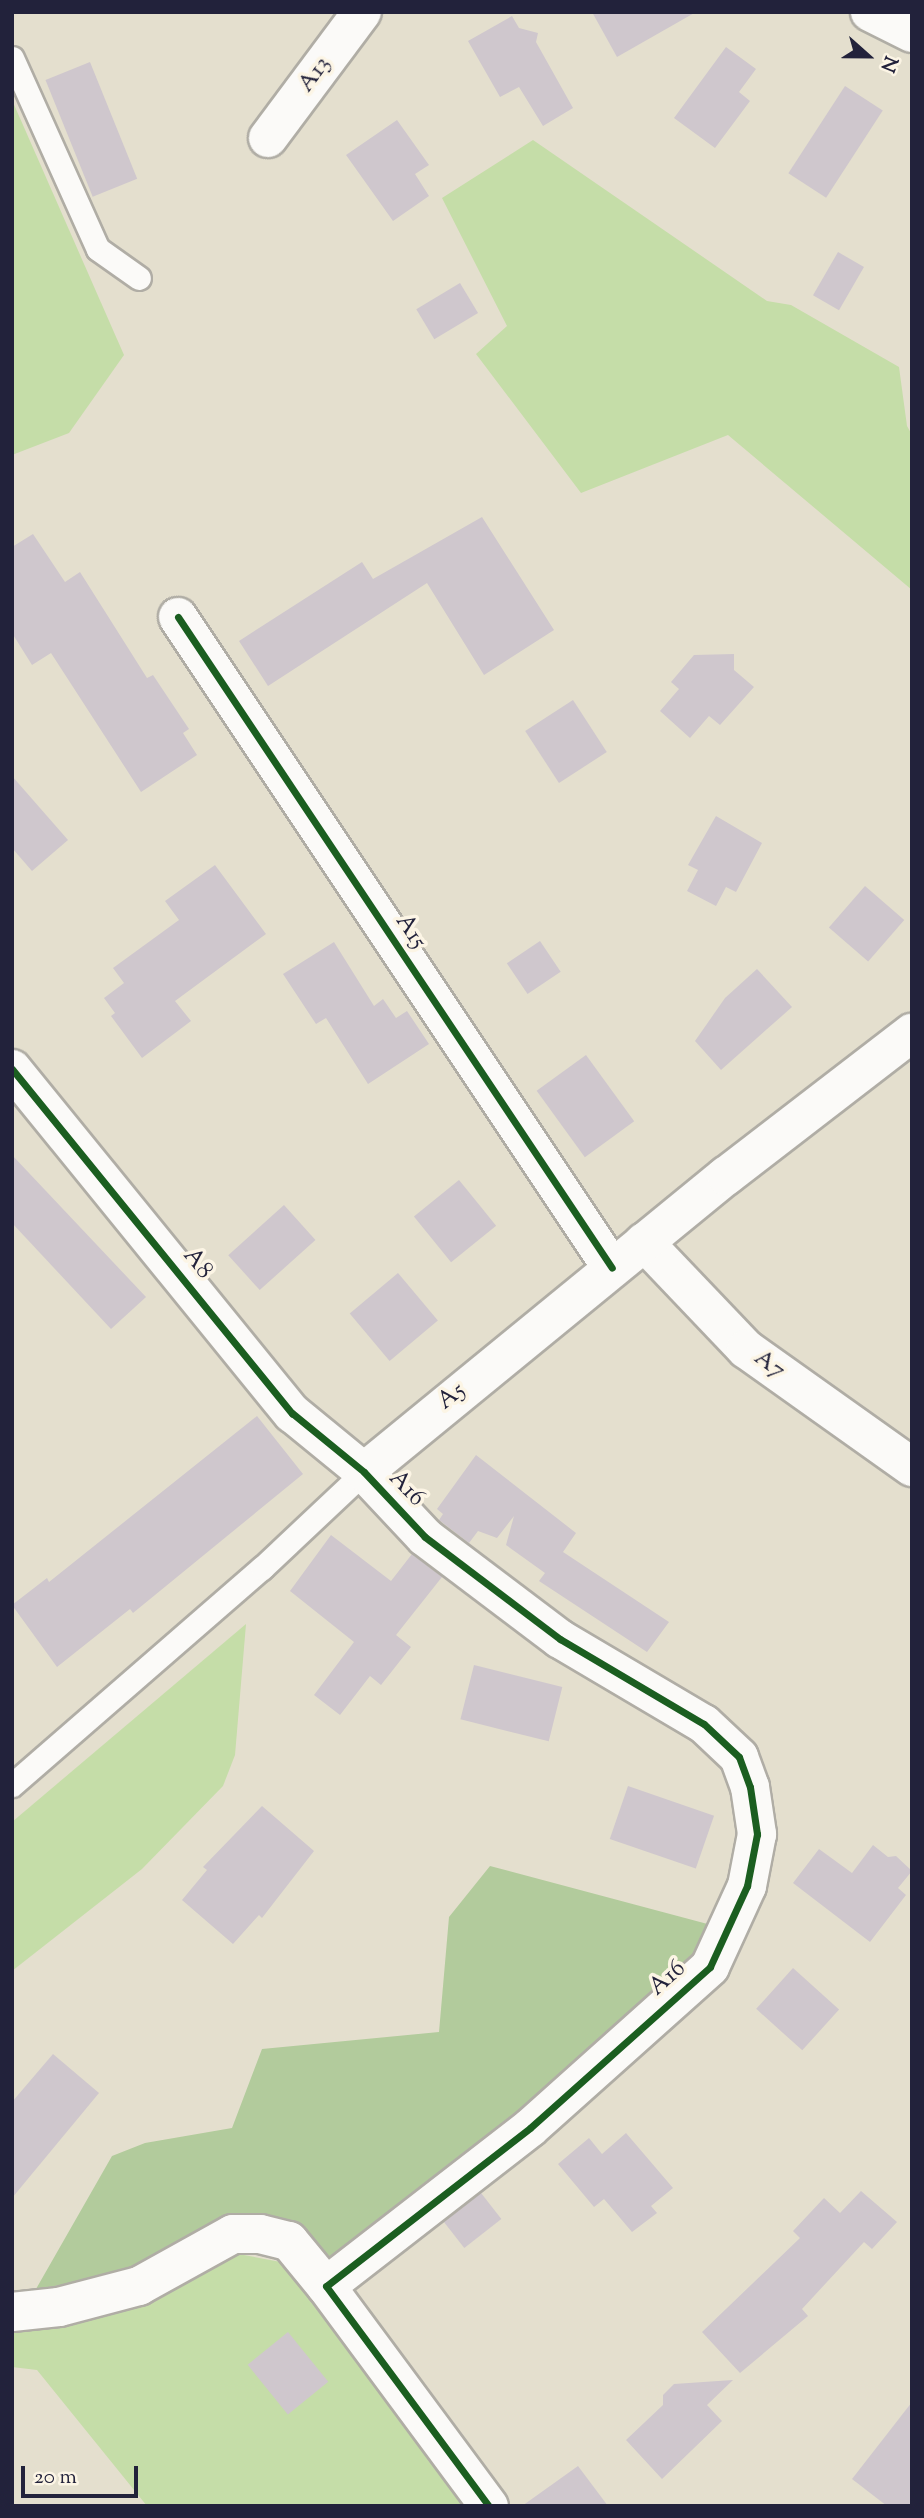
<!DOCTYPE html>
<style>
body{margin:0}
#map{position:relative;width:924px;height:2518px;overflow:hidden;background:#e4dfce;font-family:"Sorts Mill Goudy",serif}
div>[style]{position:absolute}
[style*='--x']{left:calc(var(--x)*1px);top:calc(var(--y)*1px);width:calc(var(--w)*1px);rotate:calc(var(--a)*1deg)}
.green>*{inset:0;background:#c5dda8}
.forest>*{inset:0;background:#b2cb9c}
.building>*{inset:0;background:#cfc7cd;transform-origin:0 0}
.roads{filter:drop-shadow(2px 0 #b0ada5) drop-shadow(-2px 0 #b0ada5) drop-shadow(0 2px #b0ada5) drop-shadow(0 -2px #b0ada5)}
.service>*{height:23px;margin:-11.5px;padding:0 11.5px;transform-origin:11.5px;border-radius:11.5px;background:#fbfaf8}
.minor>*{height:38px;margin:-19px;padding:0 19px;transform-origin:19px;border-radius:19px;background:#fbfaf8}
.cycleway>*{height:7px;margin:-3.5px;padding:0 3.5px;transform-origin:3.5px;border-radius:3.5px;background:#1b5e20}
span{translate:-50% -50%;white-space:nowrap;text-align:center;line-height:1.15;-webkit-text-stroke:7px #fcf5e5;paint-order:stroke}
.street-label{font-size:24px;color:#22223b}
.frame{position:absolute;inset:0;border:14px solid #22223b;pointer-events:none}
.north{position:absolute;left:833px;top:21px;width:70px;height:70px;-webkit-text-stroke:5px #fcf5e5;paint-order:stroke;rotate:111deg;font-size:19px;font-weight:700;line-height:28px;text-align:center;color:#22223b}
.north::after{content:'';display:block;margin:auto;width:24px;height:32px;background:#22223b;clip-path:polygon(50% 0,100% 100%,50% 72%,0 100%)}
.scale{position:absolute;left:21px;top:2466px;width:117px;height:32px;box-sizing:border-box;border:4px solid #22223b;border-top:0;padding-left:9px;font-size:21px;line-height:24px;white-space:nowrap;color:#22223b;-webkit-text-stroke:5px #fcf5e5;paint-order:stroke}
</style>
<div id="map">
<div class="green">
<div style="clip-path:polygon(12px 100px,124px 355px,69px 433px,12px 455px)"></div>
<div style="clip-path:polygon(533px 140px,767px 301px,791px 305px,899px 367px,907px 426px,912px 435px,912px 590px,728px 435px,581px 493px,476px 354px,507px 326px,442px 198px)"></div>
<div style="clip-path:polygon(246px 1624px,235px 1755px,223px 1786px,142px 1869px,12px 1971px,12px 1822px)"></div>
<div style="clip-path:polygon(233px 2253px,286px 2263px,470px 2506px,147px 2506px,37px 2370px,12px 2367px,12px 2322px)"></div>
</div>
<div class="forest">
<div style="clip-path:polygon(490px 1866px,715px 1926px,692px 1960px,520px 2113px,330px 2264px,290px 2224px,142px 2272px,36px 2289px,112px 2156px,145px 2143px,232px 2128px,262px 2049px,439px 2032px,449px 1917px)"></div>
</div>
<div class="building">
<div style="clip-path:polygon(592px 12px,696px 12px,617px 57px)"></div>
<div style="clip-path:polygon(512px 16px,519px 28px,538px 33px,536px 42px,573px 108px,543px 126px,519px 87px,500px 97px,468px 41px)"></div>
<div style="clip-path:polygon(726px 47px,756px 69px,739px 92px,750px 101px,715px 148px,674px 118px)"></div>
<div style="left:90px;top:62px;width:126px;height:48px;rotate:68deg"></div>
<div style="left:845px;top:86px;width:45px;height:104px;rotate:33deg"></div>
<div style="clip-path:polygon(397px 120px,429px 165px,415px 174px,429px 196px,393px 221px,346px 155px)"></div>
<div style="left:838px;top:252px;width:30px;height:50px;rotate:30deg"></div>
<div style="left:460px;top:283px;width:35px;height:51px;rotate:59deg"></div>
<div style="clip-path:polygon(482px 517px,554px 630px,484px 675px,427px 583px,268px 686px,239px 641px,362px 562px,373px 579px)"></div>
<div style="clip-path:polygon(33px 534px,65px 582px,80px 572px,147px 678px,153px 675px,189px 729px,183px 733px,197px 755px,141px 792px,51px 653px,32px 665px,12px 633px,12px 547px)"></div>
<div style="clip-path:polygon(734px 654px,734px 670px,754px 687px,720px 725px,709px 716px,690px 738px,660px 711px,679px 689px,671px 682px,694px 655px)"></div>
<div style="left:573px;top:700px;width:62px;height:57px;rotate:57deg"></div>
<div style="clip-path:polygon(12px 776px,68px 840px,32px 871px,12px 848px)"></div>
<div style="clip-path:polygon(716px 816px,762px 843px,736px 892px,726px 887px,716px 906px,687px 891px,698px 870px,688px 865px)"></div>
<div style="clip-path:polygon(215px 865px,266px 934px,175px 1001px,191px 1021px,142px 1058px,111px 1016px,115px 1013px,104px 998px,124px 983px,113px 968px,179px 920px,165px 901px)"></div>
<div style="left:865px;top:886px;width:52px;height:55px;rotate:41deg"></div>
<div style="left:540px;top:941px;width:37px;height:40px;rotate:56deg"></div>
<div style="clip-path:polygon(334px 942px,374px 1006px,383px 999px,396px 1018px,407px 1011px,429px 1044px,368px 1084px,326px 1018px,316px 1024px,283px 974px)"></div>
<div style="clip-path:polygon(757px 969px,792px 1007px,721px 1070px,695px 1041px,725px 998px)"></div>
<div style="left:586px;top:1055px;width:82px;height:61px;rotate:54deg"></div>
<div style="clip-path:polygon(12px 1155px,146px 1297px,111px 1329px,12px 1223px)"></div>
<div style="left:459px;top:1180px;width:59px;height:58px;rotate:51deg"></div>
<div style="left:284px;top:1205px;width:47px;height:75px;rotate:48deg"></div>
<div style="left:398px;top:1273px;width:62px;height:63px;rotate:50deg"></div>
<div style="clip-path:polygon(257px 1416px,303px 1474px,133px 1613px,130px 1609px,57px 1667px,12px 1605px,47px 1578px,49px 1582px)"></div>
<div style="clip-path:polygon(476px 1455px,576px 1533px,563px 1552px,669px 1622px,647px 1652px,539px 1581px,545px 1573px,506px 1545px,514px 1516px,497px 1538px,478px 1531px,469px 1543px,439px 1520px,443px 1514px,437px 1509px)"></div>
<div style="clip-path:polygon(331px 1535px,391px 1581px,412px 1554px,442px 1577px,396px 1635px,411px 1647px,381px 1685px,370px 1676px,340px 1715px,314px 1695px,354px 1642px,290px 1591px)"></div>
<div style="left:474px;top:1665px;width:91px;height:56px;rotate:14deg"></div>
<div style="left:628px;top:1786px;width:91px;height:56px;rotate:19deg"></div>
<div style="clip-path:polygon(262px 1806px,314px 1851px,262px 1918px,259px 1915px,233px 1944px,182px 1900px,207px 1870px,203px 1867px)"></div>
<div style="clip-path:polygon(873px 1845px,888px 1857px,896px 1856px,912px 1871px,898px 1888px,906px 1895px,870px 1942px,793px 1883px,819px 1849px,852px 1873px)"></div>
<div style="left:793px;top:1968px;width:62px;height:55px;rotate:42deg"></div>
<div style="clip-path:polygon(53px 2054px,99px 2093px,12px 2198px,12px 2102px)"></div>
<div style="clip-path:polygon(626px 2133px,673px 2188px,651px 2206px,657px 2213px,632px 2232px,604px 2199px,594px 2207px,558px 2164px,589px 2138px,602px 2154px)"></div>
<div style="clip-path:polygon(861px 2191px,897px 2222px,872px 2249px,864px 2242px,802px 2309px,808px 2316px,740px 2373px,702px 2332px,800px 2238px,793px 2231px,824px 2198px,840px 2213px)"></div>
<div style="left:481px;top:2193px;width:33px;height:47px;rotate:52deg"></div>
<div style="left:288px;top:2332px;width:64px;height:52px;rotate:51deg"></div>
<div style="clip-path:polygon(733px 2380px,707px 2405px,722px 2421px,662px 2479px,626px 2440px,663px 2405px,663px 2395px,674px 2384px)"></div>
<div style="clip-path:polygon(912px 2402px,912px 2506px,887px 2506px,852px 2479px)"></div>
<div style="clip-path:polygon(578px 2466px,608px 2506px,522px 2506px)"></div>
</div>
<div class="roads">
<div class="service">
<div style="--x:12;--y:58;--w:209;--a:65.8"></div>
<div style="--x:98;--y:249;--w:50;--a:35.3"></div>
<div style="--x:12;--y:1785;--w:331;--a:-41"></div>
<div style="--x:262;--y:1568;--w:140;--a:-43.3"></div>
</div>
<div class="minor">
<div style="--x:870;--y:12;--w:47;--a:26.6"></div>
<div style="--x:268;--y:138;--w:157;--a:-53.3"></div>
<div style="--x:178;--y:617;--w:782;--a:56.31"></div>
<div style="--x:12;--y:1069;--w:444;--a:50.9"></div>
<div style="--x:292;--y:1413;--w:93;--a:39.3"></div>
<div style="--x:364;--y:1472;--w:89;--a:46.8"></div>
<div style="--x:425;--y:1537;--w:169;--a:37.1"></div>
<div style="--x:560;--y:1639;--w:167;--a:30.6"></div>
<div style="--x:704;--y:1724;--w:48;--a:43.3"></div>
<div style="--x:739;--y:1757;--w:32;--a:70"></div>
<div style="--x:750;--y:1787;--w:48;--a:81.5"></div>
<div style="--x:757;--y:1834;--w:53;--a:100.9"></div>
<div style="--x:747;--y:1886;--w:89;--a:114.6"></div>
<div style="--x:710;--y:1967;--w:241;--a:138.2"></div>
<div style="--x:530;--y:2128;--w:258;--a:142.2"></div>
<div style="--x:326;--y:2286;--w:274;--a:53.5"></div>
<div style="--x:644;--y:1242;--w:148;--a:46.4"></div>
<div style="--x:746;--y:1349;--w:204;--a:35.4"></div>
<div style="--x:364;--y:1472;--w:468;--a:-39.3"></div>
<div style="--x:726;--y:1176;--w:235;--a:-37.6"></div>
<div style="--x:12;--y:2312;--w:47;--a:-6.1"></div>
<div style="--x:59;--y:2307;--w:83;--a:-14.7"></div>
<div style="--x:139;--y:2286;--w:107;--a:-29"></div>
<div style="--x:233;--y:2234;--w:27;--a:0"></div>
<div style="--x:260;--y:2234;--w:30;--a:14"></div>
<div style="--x:289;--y:2241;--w:58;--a:50.6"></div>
</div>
</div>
<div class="cycleway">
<div style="--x:178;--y:617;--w:782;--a:56.31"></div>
<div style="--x:12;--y:1069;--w:444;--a:50.9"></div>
<div style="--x:292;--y:1413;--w:93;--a:39.3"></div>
<div style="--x:364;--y:1472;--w:89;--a:46.8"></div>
<div style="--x:425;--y:1537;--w:169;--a:37.1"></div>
<div style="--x:560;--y:1639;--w:167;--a:30.6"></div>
<div style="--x:704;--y:1724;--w:48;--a:43.3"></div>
<div style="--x:739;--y:1757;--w:32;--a:70"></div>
<div style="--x:750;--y:1787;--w:48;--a:81.5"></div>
<div style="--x:757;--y:1834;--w:53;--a:100.9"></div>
<div style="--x:747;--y:1886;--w:89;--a:114.6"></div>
<div style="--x:710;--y:1967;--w:241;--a:138.2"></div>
<div style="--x:530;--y:2128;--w:258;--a:142.2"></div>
<div style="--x:326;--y:2286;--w:274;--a:53.5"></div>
</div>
<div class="street-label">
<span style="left:315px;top:75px;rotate:-54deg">A13</span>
<span style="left:410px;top:932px;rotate:56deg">A15</span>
<span style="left:197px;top:1264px;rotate:51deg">A8</span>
<span style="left:769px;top:1365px;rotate:36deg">A7</span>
<span style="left:452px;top:1397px;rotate:-39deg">A5</span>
<span style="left:406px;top:1489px;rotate:46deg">A16</span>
<span style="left:668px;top:1979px;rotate:-42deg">A16</span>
</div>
<div class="frame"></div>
<div class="north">N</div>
<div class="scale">20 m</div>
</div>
